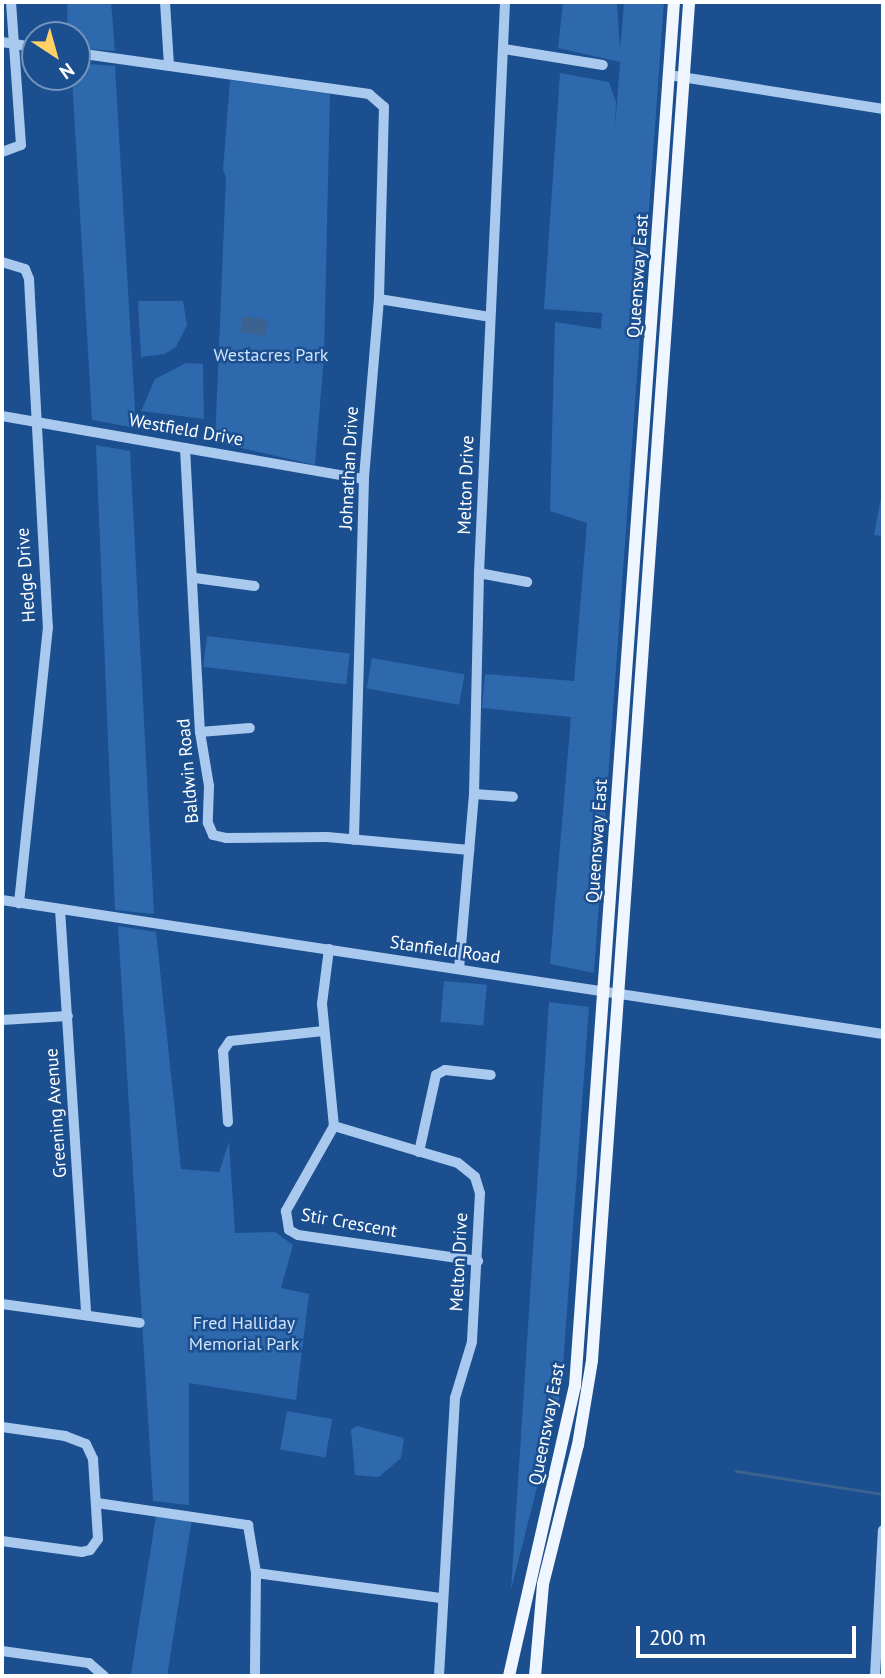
<!DOCTYPE html>
<style>
body{margin:0}
#map{position:relative;width:885px;height:1678px;overflow:hidden;background:#1b4f8f;font-family:"PT Sans",sans-serif}
div>[style]{position:absolute}
[style*='--x']{left:calc(var(--x)*1px);top:calc(var(--y)*1px);width:calc(var(--w)*1px);rotate:calc(var(--a)*1deg)}
.green>*{inset:0;background:#2e69ad;transform-origin:0 0}
.water>*{inset:0;background:#3c6290;transform-origin:0 0}
.stream>*{height:2.5px;margin:-1.25px;padding:0 1.25px;transform-origin:1.25px;border-radius:1.25px;background:#3c6290}
.minor>*{height:10px;margin:-5px;padding:0 5px;transform-origin:5px;border-radius:5px;background:#a9c9ee}
.major>*{height:12px;margin:-6px;padding:0 6px;transform-origin:6px;border-radius:6px;background:#f0f6ff}
span{translate:-50% -50%;white-space:nowrap;text-align:center;line-height:1.15;-webkit-text-stroke:5px #1b4f8f;paint-order:stroke}
.street-label{font-size:18px;color:#fff}
.park-label{font-size:18px;color:#cfe3fa}
.frame{position:absolute;inset:0;border:4px solid #fff;pointer-events:none}
.north{position:absolute;left:21px;top:21px;width:70px;height:70px;box-sizing:border-box;background:#1b4f8f;border:2px solid #7695bc;border-radius:50%;rotate:144deg;font-size:19px;font-weight:700;line-height:28px;text-align:center;color:#fff}
.north::after{content:'';display:block;margin:auto;width:24px;height:32px;background:#ffd166;clip-path:polygon(50% 0,100% 100%,50% 72%,0 100%)}
.scale{position:absolute;left:636px;top:1626px;width:220px;height:32px;box-sizing:border-box;border:4px solid #fff;border-top:0;padding-left:9px;font-size:21px;line-height:24px;white-space:nowrap;color:#fff;-webkit-text-stroke:5px #1b4f8f;paint-order:stroke}
</style>
<div id="map">
<div class="green">
<div style="clip-path:polygon(67px 2px,111px 2px,115px 51px,77px 48px,77px 35px,68px 35px)"></div>
<div style="clip-path:polygon(563px 2px,617px 2px,620px 50px,624px 2px,664px 2px,594px 973px,550px 964px,571px 717px,482px 708px,485px 674px,574px 681px,587px 523px,550px 511px,555px 322px,601px 329px,602px 313px,544px 309px,560px 73px,609px 82px,616px 102px,615px 129px,620px 62px,558px 48px)"></div>
<div style="clip-path:polygon(77px 63px,115px 66px,136px 428px,92px 420px,72px 77px,77px 77px)"></div>
<div style="clip-path:polygon(230px 80px,330px 94px,324px 356px,315px 465px,215px 442px,226px 177px,223px 170px)"></div>
<div style="clip-path:polygon(138px 301px,183px 301px,187px 325px,176px 347px,165px 354px,141px 357px)"></div>
<div style="clip-path:polygon(186px 363px,203px 364px,204px 419px,141px 411px,155px 379px)"></div>
<div style="clip-path:polygon(96px 445px,130px 451px,154px 914px,115px 910px)"></div>
<div style="clip-path:polygon(883px 487px,883px 536px,874px 535px)"></div>
<div style="left:207px;top:636px;width:144px;height:31px;rotate:7deg"></div>
<div style="left:372px;top:658px;width:94px;height:31px;rotate:10deg"></div>
<div style="clip-path:polygon(118px 926px,156px 932px,181px 1169px,219px 1172px,229px 1142px,235px 1233px,275px 1232px,293px 1245px,281px 1288px,309px 1294px,296px 1400px,189px 1383px,189px 1505px,153px 1501px)"></div>
<div style="left:444px;top:981px;width:43px;height:41px;rotate:5deg"></div>
<div style="clip-path:polygon(549px 1002px,589px 1007px,561px 1392px,511px 1590px)"></div>
<div style="left:287px;top:1411px;width:46px;height:39px;rotate:10deg"></div>
<div style="clip-path:polygon(357px 1426px,404px 1438px,401px 1458px,379px 1477px,355px 1475px,351px 1430px)"></div>
<div style="left:156px;top:1516px;width:36px;height:160px;rotate:9deg"></div>
</div>
<div class="water">
<div style="left:243px;top:316px;width:25px;height:16px;rotate:9deg"></div>
</div>
<div class="stream">
<div style="--x:736;--y:1471;--w:149;--a:8.9"></div>
</div>
<div class="minor">
<div style="--x:165;--y:2;--w:63;--a:86.4"></div>
<div style="--x:2;--y:42;--w:33;--a:9"></div>
<div style="--x:504;--y:49;--w:100;--a:9.2"></div>
<div style="--x:77;--y:53;--w:295;--a:8"></div>
<div style="--x:369;--y:94;--w:20;--a:41"></div>
<div style="--x:384;--y:107;--w:192;--a:91.5"></div>
<div style="--x:379;--y:299;--w:181;--a:94.8"></div>
<div style="--x:364;--y:479;--w:361;--a:91.6"></div>
<div style="--x:669;--y:75;--w:217;--a:9"></div>
<div style="--x:2;--y:152;--w:20;--a:-20"></div>
<div style="--x:21;--y:145;--w:143;--a:-94"></div>
<div style="--x:2;--y:262;--w:24;--a:17"></div>
<div style="--x:25;--y:269;--w:11;--a:68"></div>
<div style="--x:29;--y:279;--w:349;--a:86.9"></div>
<div style="--x:48;--y:627;--w:278;--a:96"></div>
<div style="--x:379;--y:299;--w:112;--a:9.2"></div>
<div style="--x:2;--y:416;--w:367;--a:9.9"></div>
<div style="--x:185;--y:448;--w:284;--a:87"></div>
<div style="--x:200;--y:732;--w:55;--a:80.5"></div>
<div style="--x:209;--y:786;--w:37;--a:92"></div>
<div style="--x:208;--y:823;--w:13;--a:67"></div>
<div style="--x:213;--y:835;--w:13;--a:13"></div>
<div style="--x:226;--y:838;--w:101;--a:-0.6"></div>
<div style="--x:327;--y:837;--w:143;--a:5.2"></div>
<div style="--x:479;--y:573;--w:49;--a:10.6"></div>
<div style="--x:195;--y:578;--w:60;--a:7.7"></div>
<div style="--x:200;--y:732;--w:50;--a:-4.6"></div>
<div style="--x:474;--y:794;--w:39;--a:4"></div>
<div style="--x:2;--y:900;--w:891;--a:8.65"></div>
<div style="--x:60;--y:909;--w:407;--a:86.3"></div>
<div style="--x:329;--y:949;--w:55;--a:97.3"></div>
<div style="--x:322;--y:1004;--w:123;--a:84.4"></div>
<div style="--x:334;--y:1126;--w:129;--a:16.6"></div>
<div style="--x:458;--y:1163;--w:22;--a:39"></div>
<div style="--x:475;--y:1177;--w:17;--a:73"></div>
<div style="--x:480;--y:1193;--w:149;--a:93.1"></div>
<div style="--x:472;--y:1342;--w:59;--a:106.9"></div>
<div style="--x:455;--y:1398;--w:278;--a:93.3"></div>
<div style="--x:459;--y:969;--w:176;--a:-85.1"></div>
<div style="--x:474;--y:794;--w:221;--a:-88.7"></div>
<div style="--x:479;--y:573;--w:572;--a:-87.39"></div>
<div style="--x:2;--y:1020;--w:66;--a:-3.5"></div>
<div style="--x:228;--y:1122;--w:71;--a:-94"></div>
<div style="--x:223;--y:1051;--w:12;--a:-55"></div>
<div style="--x:230;--y:1041;--w:94;--a:-6.1"></div>
<div style="--x:334;--y:1126;--w:98;--a:119.5"></div>
<div style="--x:286;--y:1211;--w:19;--a:81"></div>
<div style="--x:289;--y:1230;--w:10;--a:29"></div>
<div style="--x:298;--y:1235;--w:182;--a:8.2"></div>
<div style="--x:419;--y:1152;--w:79;--a:-77.6"></div>
<div style="--x:436;--y:1075;--w:10;--a:-29"></div>
<div style="--x:445;--y:1070;--w:46;--a:6.2"></div>
<div style="--x:2;--y:1304;--w:139;--a:7.8"></div>
<div style="--x:2;--y:1427;--w:64;--a:8.1"></div>
<div style="--x:65;--y:1436;--w:22;--a:21"></div>
<div style="--x:86;--y:1444;--w:17;--a:65"></div>
<div style="--x:93;--y:1459;--w:80;--a:86.4"></div>
<div style="--x:98;--y:1539;--w:14;--a:126"></div>
<div style="--x:90;--y:1550;--w:8;--a:166"></div>
<div style="--x:82;--y:1552;--w:81;--a:-172.2"></div>
<div style="--x:97;--y:1503;--w:153;--a:8.3"></div>
<div style="--x:248;--y:1525;--w:49;--a:80.5"></div>
<div style="--x:256;--y:1573;--w:103;--a:90.6"></div>
<div style="--x:256;--y:1573;--w:188;--a:7.7"></div>
<div style="--x:2;--y:1651;--w:88;--a:7.9"></div>
<div style="--x:89;--y:1663;--w:20;--a:41"></div>
<div style="--x:875;--y:1676;--w:146;--a:-86.9"></div>
</div>
<div class="major">
<div style="--x:509;--y:1676;--w:297;--a:-77.2"></div>
<div style="--x:575;--y:1386;--w:1388;--a:-85.91"></div>
<div style="--x:535;--y:1676;--w:92;--a:-85"></div>
<div style="--x:543;--y:1584;--w:143;--a:-75.9"></div>
<div style="--x:578;--y:1445;--w:86;--a:-80.6"></div>
<div style="--x:592;--y:1360;--w:1361;--a:-85.91"></div>
</div>
<div class="street-label">
<span style="left:638px;top:276px;rotate:-86deg">Queensway East</span>
<span style="left:186px;top:430px;rotate:10deg">Westfield Drive</span>
<span style="left:349px;top:468px;rotate:-87deg">Johnathan Drive</span>
<span style="left:466px;top:485px;rotate:-88deg">Melton Drive</span>
<span style="left:26px;top:575px;rotate:-94deg">Hedge Drive</span>
<span style="left:188px;top:771px;rotate:-95deg">Baldwin Road</span>
<span style="left:597px;top:841px;rotate:-86deg">Queensway East</span>
<span style="left:445px;top:950px;rotate:8deg">Stanfield Road</span>
<span style="left:56px;top:1113px;rotate:-94deg">Greening Avenue</span>
<span style="left:349px;top:1223px;rotate:10deg">Stir Crescent</span>
<span style="left:459px;top:1262px;rotate:-87deg">Melton Drive</span>
<span style="left:547px;top:1424px;rotate:-79deg">Queensway East</span>
</div>
<div class="park-label">
<span style="left:271px;top:355px">Westacres Park</span>
<span style="left:244px;top:1334px">Fred Halliday<br>Memorial Park</span>
</div>
<div class="frame"></div>
<div class="north">N</div>
<div class="scale">200 m</div>
</div>
